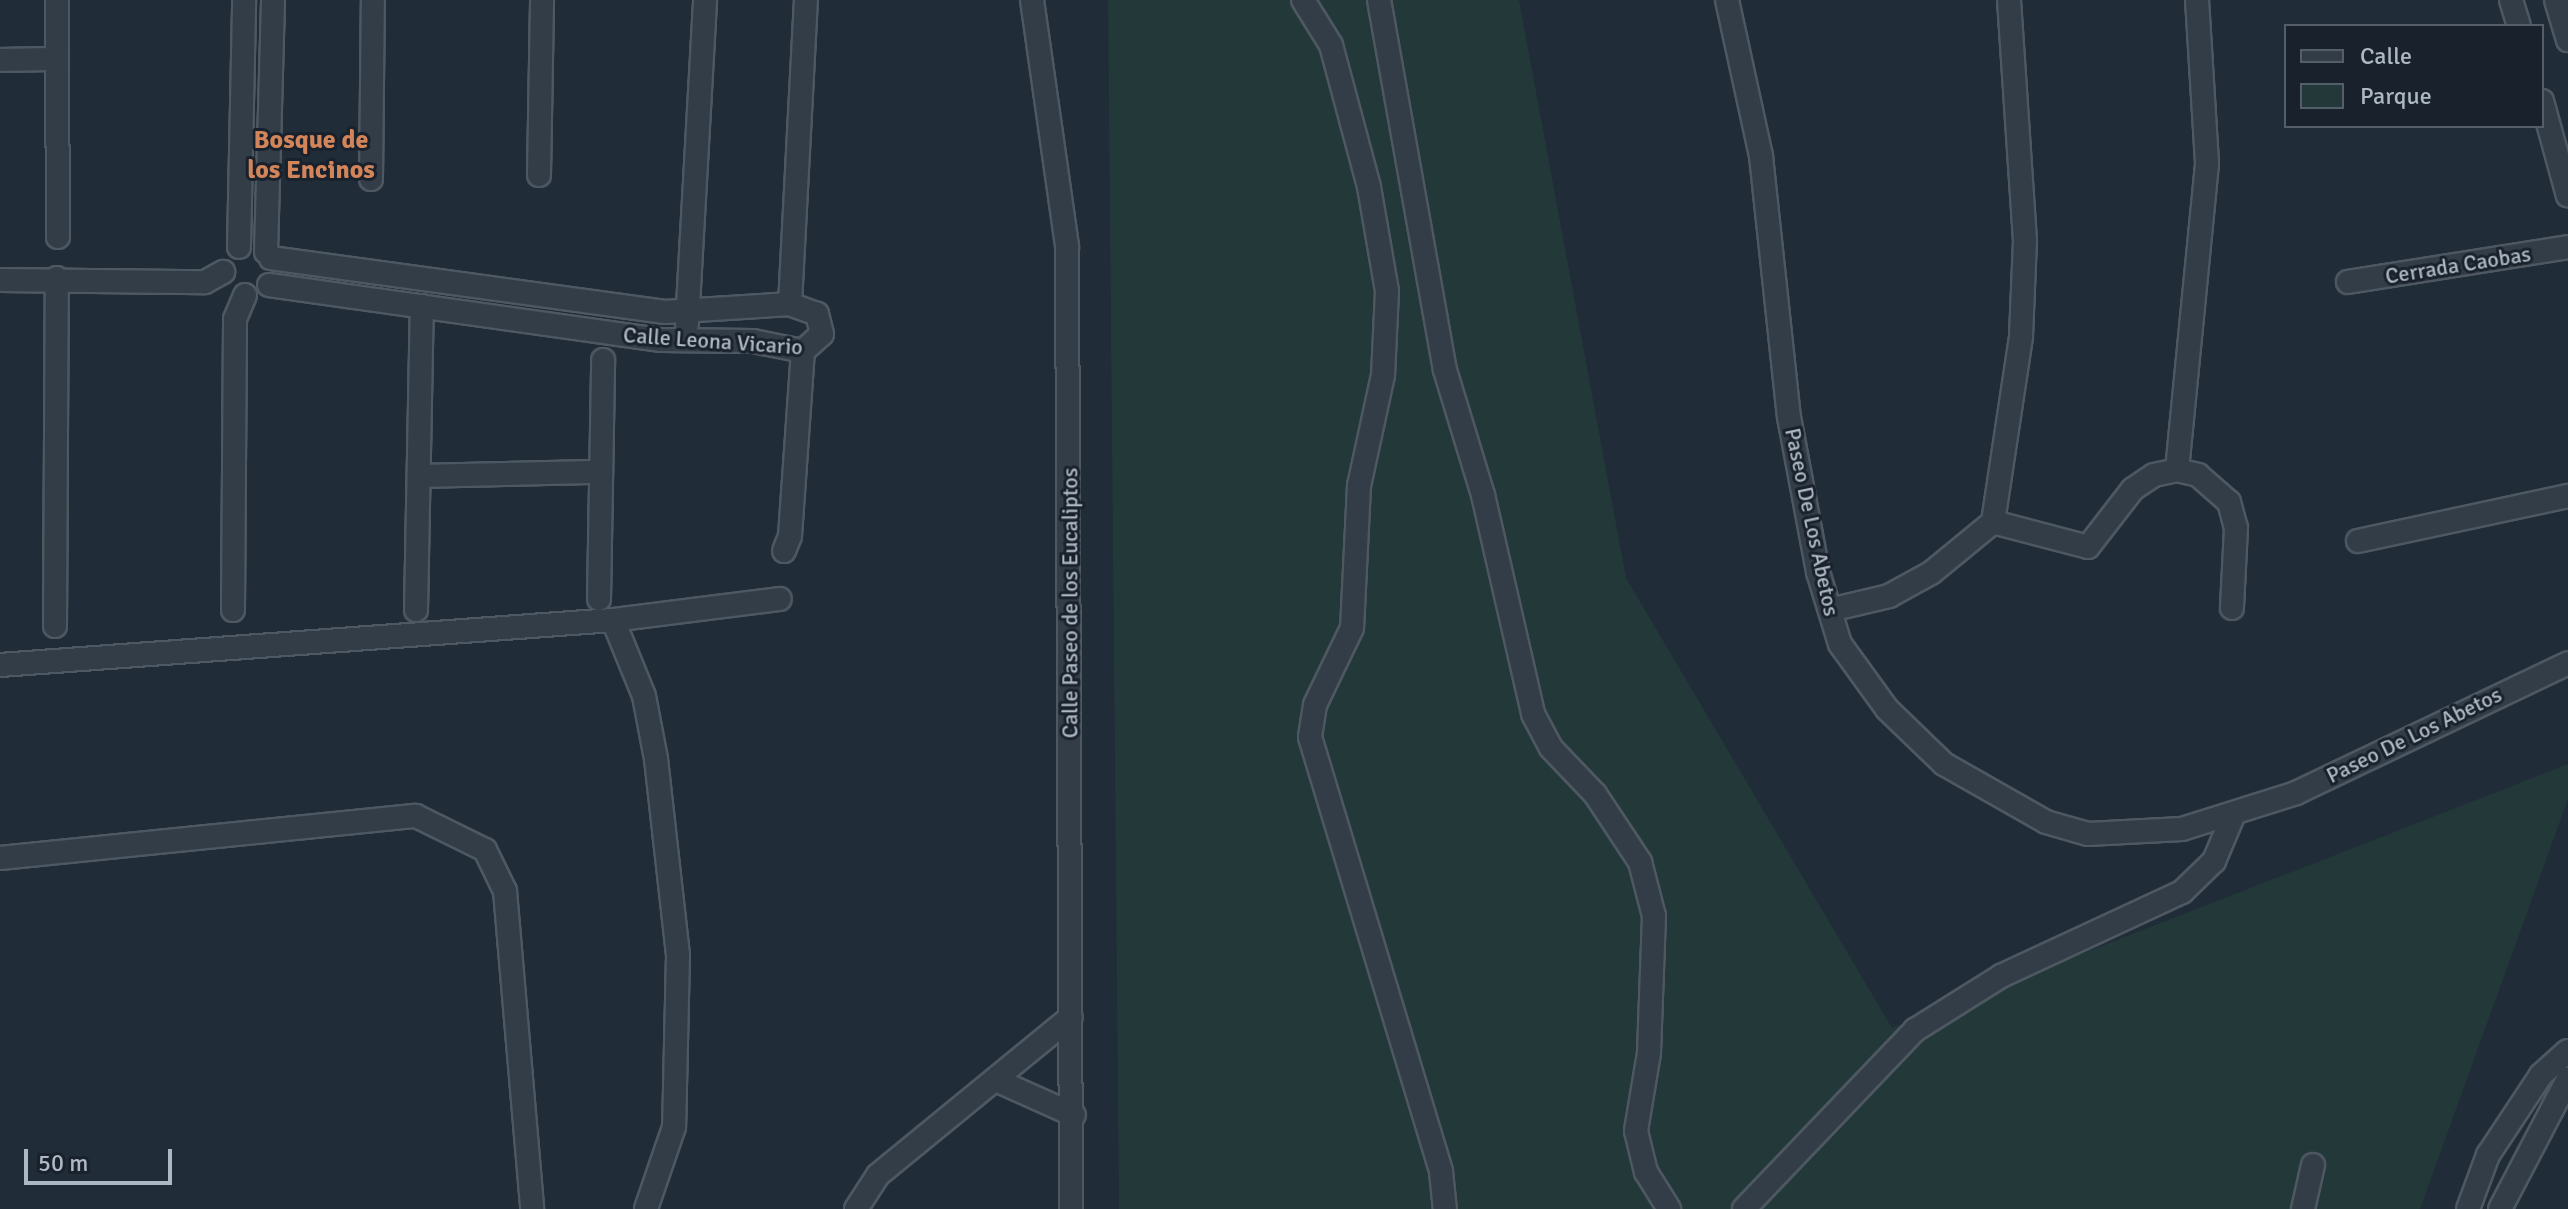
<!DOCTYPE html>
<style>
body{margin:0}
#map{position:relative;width:2568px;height:1209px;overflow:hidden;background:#202c37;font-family:Signika,sans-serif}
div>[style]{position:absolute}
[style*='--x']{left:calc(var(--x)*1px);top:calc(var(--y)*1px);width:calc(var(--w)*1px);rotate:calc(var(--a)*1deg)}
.green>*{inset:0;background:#233939}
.roads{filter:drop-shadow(2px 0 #4e5862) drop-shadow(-2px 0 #4e5862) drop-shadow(0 2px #4e5862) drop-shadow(0 -2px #4e5862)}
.minor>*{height:22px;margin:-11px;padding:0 11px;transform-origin:11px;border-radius:11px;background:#333d47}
span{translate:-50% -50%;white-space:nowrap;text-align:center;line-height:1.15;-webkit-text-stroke:6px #19222c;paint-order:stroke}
.street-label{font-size:22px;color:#adb8c4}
.quarter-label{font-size:26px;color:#d2845a;font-weight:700}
.legend{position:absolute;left:2284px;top:24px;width:260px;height:104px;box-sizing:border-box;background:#19222c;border:2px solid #545e69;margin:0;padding:10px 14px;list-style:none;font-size:24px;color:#adb8c4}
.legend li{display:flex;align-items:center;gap:16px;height:40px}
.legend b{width:40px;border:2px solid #545e69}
.scale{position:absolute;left:24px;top:1149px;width:148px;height:36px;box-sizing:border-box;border:4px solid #adb8c4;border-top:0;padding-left:10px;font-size:24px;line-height:28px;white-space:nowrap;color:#adb8c4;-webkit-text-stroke:6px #19222c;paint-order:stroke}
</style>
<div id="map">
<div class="green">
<div style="clip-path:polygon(1108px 0,1519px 0,1626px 578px,1892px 1028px,2568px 764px,2568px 799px,2420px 1209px,1119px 1209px)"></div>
</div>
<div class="roads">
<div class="minor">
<div style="--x:57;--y:0;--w:237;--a:89.8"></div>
<div style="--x:1032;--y:0;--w:249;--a:81.9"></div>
<div style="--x:1067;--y:247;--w:962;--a:89.76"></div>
<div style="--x:1303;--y:0;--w:53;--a:58.1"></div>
<div style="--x:1331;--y:45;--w:147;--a:75"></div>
<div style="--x:1369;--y:187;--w:106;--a:80.2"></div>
<div style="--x:1387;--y:291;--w:84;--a:92.7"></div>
<div style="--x:1383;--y:375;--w:114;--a:102.2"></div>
<div style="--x:1359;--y:486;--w:142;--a:92.8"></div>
<div style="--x:1352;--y:628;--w:85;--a:115.7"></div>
<div style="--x:1315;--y:705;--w:32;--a:99"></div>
<div style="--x:1310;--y:737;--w:454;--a:73.2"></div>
<div style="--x:1441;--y:1172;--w:37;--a:84"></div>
<div style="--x:1379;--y:0;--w:376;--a:79.9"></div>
<div style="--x:1445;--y:370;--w:131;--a:73.1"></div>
<div style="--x:1483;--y:495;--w:225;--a:77.1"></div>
<div style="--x:1533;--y:714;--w:38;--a:62"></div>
<div style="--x:1551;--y:748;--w:64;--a:46.3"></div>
<div style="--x:1595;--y:794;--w:82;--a:56.5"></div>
<div style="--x:1640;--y:862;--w:56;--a:75.5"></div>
<div style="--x:1654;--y:916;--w:137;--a:92.1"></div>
<div style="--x:1649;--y:1053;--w:79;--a:99.5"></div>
<div style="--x:1636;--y:1131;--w:42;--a:76.3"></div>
<div style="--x:1646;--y:1172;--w:44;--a:58.1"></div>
<div style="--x:1727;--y:0;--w:160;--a:77.7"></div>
<div style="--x:1761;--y:156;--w:262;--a:83.9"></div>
<div style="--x:1789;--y:417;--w:158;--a:79.4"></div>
<div style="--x:1818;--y:572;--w:75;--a:73"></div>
<div style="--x:1840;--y:644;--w:80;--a:54.1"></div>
<div style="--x:1887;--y:709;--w:79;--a:44"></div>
<div style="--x:1944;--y:764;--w:117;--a:29.6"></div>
<div style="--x:2046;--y:822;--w:44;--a:15.9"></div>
<div style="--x:2088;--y:834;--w:94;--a:-3"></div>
<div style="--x:2182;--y:829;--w:120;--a:-17.5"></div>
<div style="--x:2296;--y:793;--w:301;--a:-25.5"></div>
<div style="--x:2511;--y:0;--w:27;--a:73"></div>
<div style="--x:2556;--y:0;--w:42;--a:73.3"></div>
<div style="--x:0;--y:60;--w:55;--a:-1"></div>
<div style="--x:2542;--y:101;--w:98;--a:74.7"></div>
<div style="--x:539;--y:175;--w:175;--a:-89"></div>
<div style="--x:371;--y:179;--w:179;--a:-89.4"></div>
<div style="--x:239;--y:247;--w:247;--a:-88.8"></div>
<div style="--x:266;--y:252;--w:252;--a:-88.4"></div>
<div style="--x:0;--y:280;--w:205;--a:0.6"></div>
<div style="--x:205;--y:282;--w:21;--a:-29"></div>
<div style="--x:2348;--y:282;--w:223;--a:-9"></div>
<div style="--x:269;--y:285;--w:396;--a:8"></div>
<div style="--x:661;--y:340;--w:92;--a:0.6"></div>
<div style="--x:753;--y:341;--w:51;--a:11.3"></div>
<div style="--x:803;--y:351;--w:25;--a:-42"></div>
<div style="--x:822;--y:334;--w:21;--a:-104"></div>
<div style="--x:817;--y:314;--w:29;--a:-160"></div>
<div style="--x:790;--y:304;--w:125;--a:176.3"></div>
<div style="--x:665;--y:312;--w:398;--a:-172.2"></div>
<div style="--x:790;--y:304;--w:304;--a:-87"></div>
<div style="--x:687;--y:324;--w:324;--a:-86.8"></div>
<div style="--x:2177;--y:470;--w:308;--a:-84.4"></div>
<div style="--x:2207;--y:163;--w:163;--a:-93.5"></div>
<div style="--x:419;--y:476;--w:182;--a:-1.3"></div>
<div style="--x:1993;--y:522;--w:188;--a:-81.4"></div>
<div style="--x:2021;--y:336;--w:95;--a:-87.6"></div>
<div style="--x:2025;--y:241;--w:242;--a:-93.8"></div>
<div style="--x:1993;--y:522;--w:98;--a:14.7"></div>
<div style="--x:2088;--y:547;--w:73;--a:-52.2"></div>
<div style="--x:2133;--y:489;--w:25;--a:-34"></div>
<div style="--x:2154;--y:475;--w:24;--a:-12"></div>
<div style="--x:2177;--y:470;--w:22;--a:13"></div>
<div style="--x:2198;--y:475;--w:41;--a:41.1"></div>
<div style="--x:2229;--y:502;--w:27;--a:75"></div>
<div style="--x:2236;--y:528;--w:80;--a:92.9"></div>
<div style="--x:2358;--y:541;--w:215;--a:-12.1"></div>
<div style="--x:784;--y:551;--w:16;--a:-68"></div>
<div style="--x:790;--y:536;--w:185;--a:-86"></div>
<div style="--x:599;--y:599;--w:239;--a:-89"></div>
<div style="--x:233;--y:610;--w:291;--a:-89.6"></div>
<div style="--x:235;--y:319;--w:26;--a:-67"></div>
<div style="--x:416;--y:610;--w:304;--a:-88.9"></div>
<div style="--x:1830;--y:610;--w:61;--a:-13.3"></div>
<div style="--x:1889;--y:596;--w:48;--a:-28.7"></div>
<div style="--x:1931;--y:573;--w:80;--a:-39.4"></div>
<div style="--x:613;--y:620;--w:82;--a:67.8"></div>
<div style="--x:644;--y:696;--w:64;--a:79.2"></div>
<div style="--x:656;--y:759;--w:197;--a:83.6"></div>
<div style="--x:678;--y:955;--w:172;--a:91.3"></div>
<div style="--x:674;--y:1127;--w:87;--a:108.9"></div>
<div style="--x:55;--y:626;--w:348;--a:-89.7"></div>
<div style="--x:0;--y:665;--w:615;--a:-4.2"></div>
<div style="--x:613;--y:620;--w:168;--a:-7.2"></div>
<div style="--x:0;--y:858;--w:418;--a:-5.8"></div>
<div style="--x:416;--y:816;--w:77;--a:26.2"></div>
<div style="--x:485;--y:850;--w:46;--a:64"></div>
<div style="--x:505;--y:891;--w:319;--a:85.1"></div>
<div style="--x:998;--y:1081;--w:83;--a:24.1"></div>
<div style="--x:856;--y:1209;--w:40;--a:-57.1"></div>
<div style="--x:878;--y:1175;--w:249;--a:-39.3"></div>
<div style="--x:1744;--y:1209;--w:248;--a:-46.3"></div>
<div style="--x:1915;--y:1030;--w:102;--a:-32.1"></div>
<div style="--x:2001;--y:976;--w:200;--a:-24.9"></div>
<div style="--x:2182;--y:892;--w:45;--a:-44.1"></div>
<div style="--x:2214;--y:861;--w:49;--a:-67.1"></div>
<div style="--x:2303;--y:1209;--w:45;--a:-77.2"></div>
<div style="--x:2468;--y:1209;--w:58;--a:-69.7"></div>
<div style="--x:2488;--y:1155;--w:96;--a:-56.5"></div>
<div style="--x:2541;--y:1075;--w:36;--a:-42"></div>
<div style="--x:2500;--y:1209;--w:147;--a:-62.4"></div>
</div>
</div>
<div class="street-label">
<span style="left:2458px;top:265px;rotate:-9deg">Cerrada Caobas</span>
<span style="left:713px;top:341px;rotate:4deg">Calle Leona Vicario</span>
<span style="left:1812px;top:522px;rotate:78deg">Paseo De Los Abetos</span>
<span style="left:1070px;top:603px;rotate:-90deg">Calle Paseo de los Eucaliptos</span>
<span style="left:2414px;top:735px;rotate:-26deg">Paseo De Los Abetos</span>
</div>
<div class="quarter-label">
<span style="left:311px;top:156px">Bosque de<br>los Encinos</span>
</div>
<ul class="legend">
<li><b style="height:10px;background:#333d47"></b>Calle</li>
<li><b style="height:22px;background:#233939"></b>Parque</li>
</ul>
<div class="scale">50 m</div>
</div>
